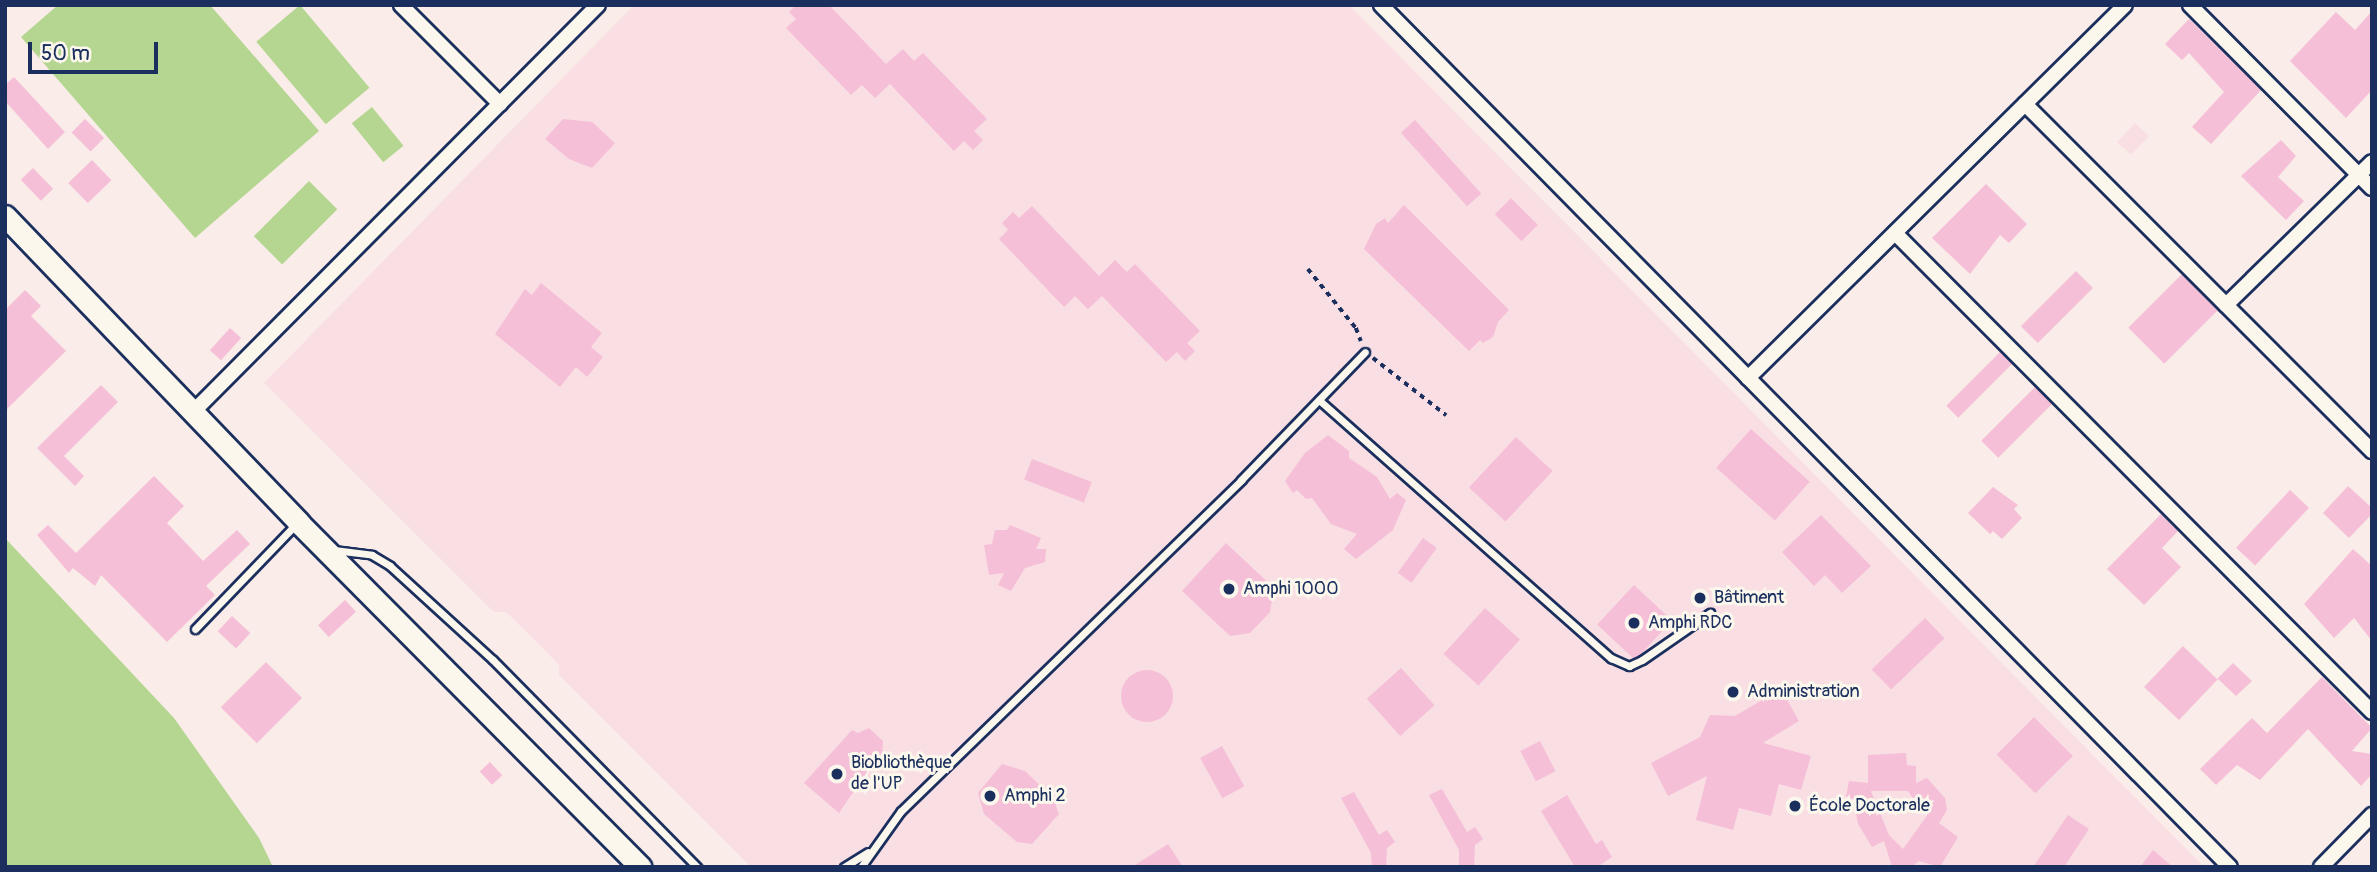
<!DOCTYPE html>
<meta charset="utf-8">
<style>
body{margin:0}
#map{position:relative;width:2377px;height:872px;overflow:hidden;background:#faece8;font-family:Pangolin,sans-serif}
div>[style]{position:absolute}
[style*='--x']{left:calc(var(--x)*1px);top:calc(var(--y)*1px);width:calc(var(--w)*1px);rotate:calc(var(--a)*1deg)}
.built>*{inset:0;background:#f9dee3;transform-origin:0 0}
.green>*{inset:0;background:#b4d690;transform-origin:0 0}
.building>*{inset:0;background:#f6bfd8;transform-origin:0 0}
.round{border-radius:50%}
.path>*{height:3.5px;margin-top:-1.75px;transform-origin:0;background:repeating-linear-gradient(90deg,#1b2f5e 0 5px,transparent 0 10px)}
.roads{filter:drop-shadow(2px 0 #1b2f5e) drop-shadow(-2px 0 #1b2f5e) drop-shadow(0 2px #1b2f5e) drop-shadow(0 -2px #1b2f5e)}
.lane>*{height:7px;margin:-3.5px;padding:0 3.5px;transform-origin:3.5px;border-radius:3.5px;background:#fbf7ec}
.street>*{height:14px;margin:-7px;padding:0 7px;transform-origin:7px;border-radius:7px;background:#fbf7ec}
.secondary>*{height:21px;margin:-10.5px;padding:0 10.5px;transform-origin:10.5px;border-radius:10.5px;background:#fbf7ec}
.dots>*{width:19px;height:19px;translate:-50% -50%;box-sizing:border-box;border:4px solid #fbf7ec;border-radius:50%}
span{translate:-50% -50%;white-space:nowrap;text-align:center;line-height:1.15;-webkit-text-stroke:6px #fbf7ec;paint-order:stroke}
.poi-label{font-size:18px;color:#1b2f5e}
.left{translate:0 -50%;text-align:left}
.frame{position:absolute;inset:0;border:7px solid #1b2f5e;pointer-events:none}
.scale{position:absolute;left:28px;top:42px;width:130px;height:32px;box-sizing:border-box;border:4px solid #1b2f5e;border-top:0;padding-left:9px;font-size:21px;line-height:24px;white-space:nowrap;color:#1b2f5e;-webkit-text-stroke:5px #fbf7ec;paint-order:stroke}
</style>
<div id="map">
<div class="built">
<div style="clip-path:polygon(634px 5px,1349px 5px,2204px 867px,751px 867px,559px 675px,559px 665px,540px 645px,506px 612px,494px 612px,264px 383px)"></div>
<div style="left:2135px;top:123px;width:19px;height:26px;rotate:43deg"></div>
</div>
<div class="green">
<div style="clip-path:polygon(58px 5px,210px 5px,319px 131px,195px 238px,21px 37px)"></div>
<div style="left:300px;top:5px;width:108px;height:57px;rotate:50deg"></div>
<div style="left:372px;top:107px;width:50px;height:26px;rotate:51deg"></div>
<div style="left:309px;top:181px;width:40px;height:78px;rotate:45deg"></div>
<div style="clip-path:polygon(5px 538px,174px 718px,259px 838px,273px 867px,5px 867px)"></div>
</div>
<div class="building">
<div style="clip-path:polygon(796px 5px,829px 5px,886px 64px,903px 49px,914px 61px,923px 53px,987px 119px,974px 131px,983px 140px,973px 150px,964px 141px,954px 151px,890px 84px,875px 98px,862px 85px,851px 95px,786px 28px,796px 19px,789px 12px)"></div>
<div style="clip-path:polygon(2372px 11px,2372px 90px,2346px 118px,2290px 61px,2336px 12px,2355px 30px)"></div>
<div style="clip-path:polygon(2189px 19px,2261px 90px,2211px 144px,2192px 127px,2224px 92px,2189px 53px,2182px 60px,2165px 44px)"></div>
<div style="clip-path:polygon(14px 77px,65px 132px,48px 149px,5px 101px,5px 85px)"></div>
<div style="left:85px;top:119px;width:27px;height:19px;rotate:45deg"></div>
<div style="clip-path:polygon(563px 119px,592px 122px,615px 143px,592px 168px,569px 159px,545px 139px)"></div>
<div style="left:1415px;top:120px;width:99px;height:19px;rotate:48deg"></div>
<div style="clip-path:polygon(2281px 140px,2296px 156px,2278px 177px,2304px 201px,2286px 220px,2241px 176px)"></div>
<div style="left:92px;top:160px;width:28px;height:33px;rotate:46deg"></div>
<div style="left:33px;top:168px;width:29px;height:17px;rotate:46deg"></div>
<div style="clip-path:polygon(1986px 184px,2027px 224px,2009px 243px,2000px 235px,1970px 274px,1932px 238px)"></div>
<div style="left:1511px;top:198px;width:38px;height:23px;rotate:45deg"></div>
<div style="clip-path:polygon(1404px 205px,1509px 310px,1498px 322px,1493px 337px,1483px 343px,1480px 340px,1469px 351px,1364px 249px,1376px 224px,1385px 218px,1388px 223px)"></div>
<div style="clip-path:polygon(1032px 206px,1099px 276px,1115px 260px,1127px 272px,1135px 264px,1200px 331px,1187px 343px,1195px 351px,1185px 361px,1177px 352px,1166px 362px,1102px 296px,1088px 309px,1075px 296px,1064px 307px,999px 239px,1008px 230px,1002px 223px,1013px 212px,1019px 218px)"></div>
<div style="left:2076px;top:271px;width:24px;height:78px;rotate:45deg"></div>
<div style="left:2182px;top:274px;width:51px;height:76px;rotate:45deg"></div>
<div style="clip-path:polygon(541px 283px,602px 333px,591px 347px,603px 357px,587px 377px,576px 367px,560px 387px,495px 334px,525px 289px,532px 295px)"></div>
<div style="clip-path:polygon(25px 290px,41px 306px,31px 316px,66px 351px,5px 411px,5px 310px)"></div>
<div style="left:230px;top:328px;width:15px;height:30px;rotate:42deg"></div>
<div style="left:2000px;top:352px;width:17px;height:76px;rotate:45deg"></div>
<div style="clip-path:polygon(101px 385px,118px 402px,64px 456px,84px 476px,75px 486px,37px 448px)"></div>
<div style="left:2035px;top:387px;width:24px;height:76px;rotate:45deg"></div>
<div style="left:1751px;top:429px;width:79px;height:52px;rotate:42deg"></div>
<div style="clip-path:polygon(1328px 435px,1349px 451px,1349px 458px,1377px 477px,1390px 499px,1397px 493px,1406px 500px,1393px 530px,1356px 559px,1344px 549px,1357px 534px,1331px 524px,1312px 498px,1306px 499px,1297px 490px,1293px 493px,1285px 481px,1305px 453px)"></div>
<div style="left:1516px;top:437px;width:50px;height:69px;rotate:43deg"></div>
<div style="left:1032px;top:459px;width:64px;height:22px;rotate:21deg"></div>
<div style="clip-path:polygon(154px 476px,184px 506px,167px 523px,203px 561px,237px 530px,250px 544px,206px 586px,215px 595px,167px 642px,101px 575px,95px 586px,73px 568px,69px 573px,37px 535px,48px 525px,76px 553px)"></div>
<div style="clip-path:polygon(2348px 486px,2372px 508px,2372px 514px,2349px 538px,2323px 513px)"></div>
<div style="clip-path:polygon(1993px 487px,2018px 505px,2014px 509px,2022px 518px,2002px 539px,1993px 531px,1990px 534px,1968px 513px)"></div>
<div style="left:2290px;top:490px;width:26px;height:79px;rotate:43deg"></div>
<div style="clip-path:polygon(2161px 514px,2178px 531px,2162px 548px,2181px 567px,2144px 605px,2107px 569px)"></div>
<div style="clip-path:polygon(1821px 515px,1871px 566px,1842px 593px,1825px 575px,1814px 586px,1782px 552px)"></div>
<div style="clip-path:polygon(1010px 525px,1041px 538px,1036px 549px,1046px 549px,1045px 562px,1025px 568px,1011px 591px,998px 585px,1004px 573px,989px 575px,984px 545px,992px 544px,995px 530px,1007px 530px)"></div>
<div style="left:1423px;top:538px;width:17px;height:43px;rotate:36deg"></div>
<div style="clip-path:polygon(1226px 543px,1274px 588px,1270px 612px,1250px 633px,1230px 636px,1182px 591px)"></div>
<div style="clip-path:polygon(2353px 549px,2372px 566px,2372px 641px,2354px 618px,2334px 638px,2304px 604px)"></div>
<div style="left:1634px;top:585px;width:52px;height:54px;rotate:43deg"></div>
<div style="left:345px;top:600px;width:16px;height:37px;rotate:47deg"></div>
<div style="left:1485px;top:608px;width:47px;height:62px;rotate:42deg"></div>
<div style="left:232px;top:616px;width:25px;height:21px;rotate:43deg"></div>
<div style="left:1925px;top:618px;width:28px;height:74px;rotate:46deg"></div>
<div style="clip-path:polygon(2183px 646px,2217px 679px,2233px 663px,2252px 681px,2236px 696px,2218px 679px,2179px 720px,2144px 687px)"></div>
<div style="left:266px;top:662px;width:51px;height:64px;rotate:45deg"></div>
<div style="left:1401px;top:668px;width:50px;height:46px;rotate:48deg"></div>
<div class="round" style="left:1121px;top:670px;width:52px;height:52px"></div>
<div style="clip-path:polygon(2322px 677px,2372px 728px,2352px 751px,2372px 754px,2372px 774px,2361px 786px,2308px 729px,2260px 780px,2237px 765px,2216px 785px,2200px 769px,2252px 718px,2267px 733px)"></div>
<div style="clip-path:polygon(1781px 689px,1799px 721px,1763px 743px,1811px 756px,1801px 790px,1779px 784px,1771px 816px,1739px 808px,1733px 830px,1696px 820px,1707px 776px,1668px 796px,1651px 763px,1700px 737px,1710px 715px,1735px 716px)"></div>
<div style="left:2034px;top:717px;width:55px;height:53px;rotate:45deg"></div>
<div style="clip-path:polygon(869px 728px,883px 741px,882px 764px,875px 760px,839px 813px,804px 783px,852px 730px,858px 733px)"></div>
<div style="left:1540px;top:741px;width:34px;height:22px;rotate:63deg"></div>
<div style="left:1222px;top:746px;width:46px;height:25px;rotate:61deg"></div>
<div style="clip-path:polygon(evenodd,1906px 753px,1907px 765px,1916px 766px,1916px 783px,1927px 778px,1945px 798px,1947px 810px,1939px 823px,1958px 837px,1940px 867px,1919px 861px,1911px 867px,1892px 867px,1884px 841px,1872px 847px,1858px 824px,1853px 799px,1846px 796px,1849px 781px,1868px 783px,1868px 755px,1906px 753px,1871px 791px,1908px 791px,1926px 817px,1903px 849px,1889px 835px,1871px 791px)"></div>
<div style="left:490px;top:762px;width:18px;height:14px;rotate:47deg"></div>
<div style="clip-path:polygon(1002px 764px,1025px 771px,1053px 798px,1059px 814px,1032px 844px,1017px 842px,984px 814px,978px 793px)"></div>
<div style="clip-path:polygon(1442px 789px,1467px 832px,1475px 827px,1483px 839px,1475px 845px,1474px 867px,1459px 867px,1459px 850px,1429px 795px)"></div>
<div style="clip-path:polygon(1354px 792px,1379px 835px,1387px 830px,1395px 842px,1387px 848px,1386px 867px,1372px 867px,1371px 853px,1341px 798px)"></div>
<div style="clip-path:polygon(1567px 795px,1596px 844px,1602px 840px,1612px 857px,1597px 867px,1575px 867px,1541px 811px)"></div>
<div style="clip-path:polygon(2068px 815px,2089px 829px,2064px 867px,2033px 867px)"></div>
<div style="clip-path:polygon(1168px 844px,1183px 867px,1132px 867px)"></div>
<div style="clip-path:polygon(2153px 850px,2173px 867px,2140px 867px)"></div>
</div>
<div class="path">
<div style="--x:1308;--y:269;--w:76;--a:50.9"></div>
<div style="--x:1356;--y:328;--w:14;--a:69"></div>
<div style="--x:1373;--y:358;--w:93;--a:38"></div>
</div>
<div class="roads">
<div class="lane">
<div style="--x:1319;--y:400;--w:390;--a:41.5"></div>
<div style="--x:1611;--y:658;--w:20;--a:24"></div>
<div style="--x:1629;--y:666;--w:14;--a:-25"></div>
<div style="--x:1642;--y:660;--w:83;--a:-34.7"></div>
<div style="--x:334;--y:550;--w:38;--a:7"></div>
<div style="--x:372;--y:555;--w:21;--a:31"></div>
<div style="--x:390;--y:566;--w:139;--a:42.4"></div>
<div style="--x:493;--y:660;--w:291;--a:45.4"></div>
<div style="--x:195;--y:629;--w:144;--a:-46.1"></div>
<div style="--x:844;--y:867;--w:28;--a:-32"></div>
<div style="--x:861;--y:867;--w:69;--a:-54.5"></div>
<div style="--x:901;--y:811;--w:475;--a:-44.2"></div>
<div style="--x:1241;--y:480;--w:178;--a:-45.9"></div>
</div>
<div class="street">
<div style="--x:401;--y:5;--w:140;--a:45"></div>
<div style="--x:1381;--y:5;--w:1210;--a:45.44"></div>
<div style="--x:2190;--y:5;--w:258;--a:45.2"></div>
<div style="--x:2025;--y:104;--w:491;--a:45"></div>
<div style="--x:1895;--y:233;--w:676;--a:45.12"></div>
<div style="--x:2226;--y:305;--w:204;--a:-44.4"></div>
<div style="--x:1748;--y:378;--w:530;--a:-44.69"></div>
<div style="--x:193;--y:412;--w:574;--a:-45.14"></div>
<div style="--x:2321;--y:867;--w:73;--a:-45.6"></div>
</div>
<div class="secondary">
<div style="--x:5;--y:216;--w:424;--a:46.2"></div>
<div style="--x:298;--y:522;--w:486;--a:45.2"></div>
</div>
</div>
<div class="dots">
<div style="left:1229px;top:589px;background:#1b2f5e"></div>
<div style="left:1700px;top:598px;background:#1b2f5e"></div>
<div style="left:1634px;top:623px;background:#1b2f5e"></div>
<div style="left:1733px;top:692px;background:#1b2f5e"></div>
<div style="left:837px;top:774px;background:#1b2f5e"></div>
<div style="left:990px;top:796px;background:#1b2f5e"></div>
<div style="left:1795px;top:806px;background:#1b2f5e"></div>
</div>
<div class="poi-label">
<span class="left" style="left:1243px;top:589px">Amphi 1000</span>
<span class="left" style="left:1714px;top:598px">Bâtiment</span>
<span class="left" style="left:1648px;top:623px">Amphi RDC</span>
<span class="left" style="left:1747px;top:692px">Administration</span>
<span class="left" style="left:851px;top:774px">Biobliothèque<br>de l'UP</span>
<span class="left" style="left:1004px;top:796px">Amphi 2</span>
<span class="left" style="left:1809px;top:806px">École Doctorale</span>
</div>
<div class="frame"></div>
<div class="scale">50 m</div>
</div>
